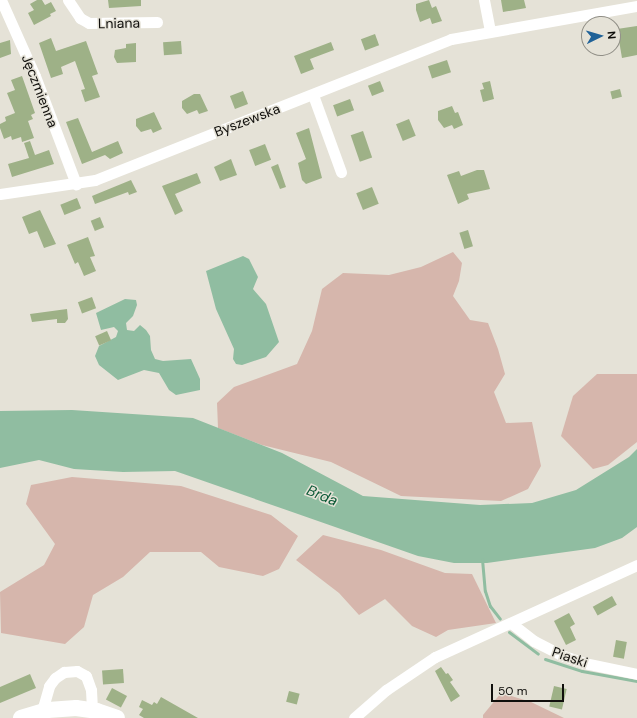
<!DOCTYPE html>
<meta charset="utf-8">
<style>
body{margin:0}
#map{position:relative;width:637px;height:718px;overflow:hidden;background:#e5e2d7;font-family:"DM Sans",sans-serif}
div>[style]{position:absolute}
[style*='--x']{left:calc(var(--x)*1px);top:calc(var(--y)*1px);width:calc(var(--w)*1px);rotate:calc(var(--a)*1deg)}
.green>*{inset:0;background:#d6b6ac}
.water>*{inset:0;background:#90bda1}
.stream>*{height:3px;margin:-1.5px;padding:0 1.5px;transform-origin:1.5px;border-radius:1.5px;background:#90bda1}
.building>*{inset:0;background:#9eb187;transform-origin:0 0}
.street>*{height:11px;margin:-5.5px;padding:0 5.5px;transform-origin:5.5px;border-radius:5.5px;background:#fff}
.secondary>*{height:16px;margin:-8px;padding:0 8px;transform-origin:8px;border-radius:8px;background:#fff}
span{translate:-50% -50%;white-space:nowrap;text-align:center;line-height:1.15;-webkit-text-stroke:3px #e5e2d7;paint-order:stroke}
.street-label{font-size:14px;color:#100f0c}
.water-label{font-size:15px;color:#0a5936;font-style:italic}
.north{position:absolute;left:581px;top:16px;width:40px;height:40px;box-sizing:border-box;background:#e5e2d7;border:1px solid #908e86;border-radius:50%;rotate:85deg;font-size:11px;font-weight:700;line-height:16px;text-align:center;color:#100f0c}
.north::after{content:'';display:block;margin:auto;width:14px;height:18px;background:#206298;clip-path:polygon(50% 0,100% 100%,50% 72%,0 100%)}
.scale{position:absolute;left:491px;top:684px;width:73px;height:18px;box-sizing:border-box;border:2px solid #100f0c;border-top:0;padding-left:5px;font-size:12px;line-height:14px;white-space:nowrap;color:#100f0c;-webkit-text-stroke:3px #e5e2d7;paint-order:stroke}
</style>
<div id="map">
<div class="green">
<div style="clip-path:polygon(453px 252px,462px 263px,459px 281px,453px 296px,470px 320px,488px 323px,498px 349px,505px 374px,494px 392px,506px 423px,532px 422px,541px 466px,528px 489px,501px 501px,401px 496px,331px 462px,262px 445px,218px 428px,217px 403px,234px 387px,297px 364px,312px 331px,322px 289px,343px 273px,389px 275px,421px 267px)"></div>
<div style="clip-path:polygon(597px 374px,637px 374px,637px 442px,608px 465px,593px 469px,561px 436px,573px 396px)"></div>
<div style="clip-path:polygon(72px 477px,181px 486px,271px 515px,298px 536px,279px 569px,263px 576px,219px 567px,201px 552px,150px 552px,123px 577px,93px 595px,84px 627px,65px 644px,1px 633px,0 592px,44px 565px,55px 544px,26px 504px,31px 485px)"></div>
<div style="clip-path:polygon(323px 535px,381px 550px,445px 573px,472px 574px,496px 623px,448px 630px,436px 637px,412px 626px,385px 599px,359px 615px,339px 593px,296px 560px)"></div>
<div style="clip-path:polygon(501px 693px,531px 702px,564px 718px,483px 718px,483px 715px)"></div>
</div>
<div class="water">
<div style="clip-path:polygon(243px 256px,249px 259px,258px 277px,253px 289px,266px 304px,279px 342px,266px 357px,242px 365px,236px 364px,233px 359px,234px 349px,216px 309px,206px 271px)"></div>
<div style="clip-path:polygon(125px 299px,136px 300px,137px 305px,133px 316px,126px 323px,127px 330px,134px 331px,140px 325px,146px 330px,150px 336px,151px 350px,155px 359px,163px 361px,191px 359px,200px 379px,200px 390px,176px 395px,169px 390px,159px 373px,144px 370px,118px 380px,99px 365px,95px 356px,99px 346px,116px 337px,118px 331px,114px 327px,101px 330px,96px 313px)"></div>
<div style="clip-path:polygon(72px 410px,193px 418px,282px 453px,363px 496px,480px 505px,532px 503px,576px 490px,629px 457px,637px 449px,637px 527px,622px 538px,595px 548px,487px 563px,454px 563px,418px 556px,175px 471px,123px 472px,74px 469px,39px 460px,0 468px,0 411px)"></div>
</div>
<div class="stream">
<div style="--x:482;--y:559;--w:32;--a:85"></div>
<div style="--x:485;--y:591;--w:16;--a:72"></div>
<div style="--x:490;--y:606;--w:16;--a:52"></div>
<div style="--x:509;--y:632;--w:36;--a:37"></div>
<div style="--x:545;--y:659;--w:39;--a:18"></div>
<div style="--x:582;--y:671;--w:56;--a:10.3"></div>
</div>
<div class="building">
<div style="clip-path:polygon(37px 0,42px 0,45px 5px,51px 2px,56px 11px,50px 14px,51px 16px,34px 25px,28px 13px,34px 10px,30px 4px)"></div>
<div style="clip-path:polygon(108px 0,141px 0,141px 6px,109px 8px)"></div>
<div style="clip-path:polygon(429px 0,432px 8px,436px 6px,442px 21px,432px 24px,430px 18px,420px 22px,416px 10px,416px 4px)"></div>
<div style="clip-path:polygon(501px 0,524px 0,526px 8px,503px 12px)"></div>
<div style="clip-path:polygon(637px 26px,637px 55px,622px 58px,617px 29px)"></div>
<div style="left:375px;top:34px;width:12px;height:15px;rotate:70deg"></div>
<div style="clip-path:polygon(51px 38px,56px 51px,86px 41px,98px 74px,92px 76px,100px 97px,85px 102px,81px 90px,85px 89px,75px 61px,61px 67px,63px 74px,51px 78px,39px 43px)"></div>
<div style="clip-path:polygon(10px 40px,11px 54px,0 58px,0 43px)"></div>
<div style="left:181px;top:41px;width:13px;height:18px;rotate:86deg"></div>
<div style="clip-path:polygon(331px 42px,334px 50px,310px 59px,314px 69px,301px 74px,294px 56px)"></div>
<div style="clip-path:polygon(136px 43px,136px 62px,117px 63px,114px 57px,115px 50px,126px 48px,126px 44px)"></div>
<div style="left:447px;top:60px;width:13px;height:20px;rotate:72deg"></div>
<div style="clip-path:polygon(22px 76px,35px 113px,31px 115px,33px 119px,28px 121px,34px 138px,22px 142px,21px 137px,12px 140px,11px 136px,4px 139px,0 128px,0 124px,6px 121px,5px 117px,15px 113px,7px 93px,15px 90px,11px 80px)"></div>
<div style="left:380px;top:81px;width:11px;height:13px;rotate:68deg"></div>
<div style="clip-path:polygon(490px 81px,494px 99px,483px 102px,480px 90px,484px 89px,482px 83px)"></div>
<div style="left:620px;top:89px;width:8px;height:10px;rotate:76deg"></div>
<div style="left:243px;top:91px;width:14px;height:14px;rotate:69deg"></div>
<div style="clip-path:polygon(194px 94px,200px 94px,208px 111px,199px 114px,197px 110px,187px 114px,182px 108px,182px 101px)"></div>
<div style="left:350px;top:99px;width:12px;height:18px;rotate:70deg"></div>
<div style="clip-path:polygon(452px 106px,455px 113px,458px 112px,463px 125px,454px 129px,452px 125px,444px 128px,438px 120px,438px 111px)"></div>
<div style="clip-path:polygon(154px 112px,162px 129px,153px 133px,151px 129px,141px 132px,136px 126px,136px 119px)"></div>
<div style="clip-path:polygon(78px 118px,92px 152px,118px 141px,123px 153px,110px 159px,105px 155px,82px 164px,66px 122px)"></div>
<div style="left:409px;top:119px;width:18px;height:14px;rotate:68deg"></div>
<div style="clip-path:polygon(309px 128px,322px 178px,306px 184px,302px 180px,298px 163px,306px 159px,296px 133px)"></div>
<div style="left:363px;top:131px;width:28px;height:13px;rotate:71deg"></div>
<div style="clip-path:polygon(30px 141px,35px 155px,49px 150px,54px 164px,12px 177px,8px 164px,29px 158px,24px 143px)"></div>
<div style="left:265px;top:144px;width:17px;height:17px;rotate:69deg"></div>
<div style="clip-path:polygon(231px 159px,237px 175px,220px 181px,214px 167px)"></div>
<div style="clip-path:polygon(278px 164px,286px 187px,280px 189px,271px 167px)"></div>
<div style="clip-path:polygon(477px 170px,484px 170px,490px 189px,467px 194px,469px 199px,458px 204px,447px 175px,459px 171px,461px 176px)"></div>
<div style="clip-path:polygon(197px 173px,201px 183px,175px 194px,183px 211px,175px 215px,162px 186px)"></div>
<div style="clip-path:polygon(131px 180px,137px 192px,129px 195px,128px 192px,95px 204px,92px 196px)"></div>
<div style="left:372px;top:187px;width:18px;height:17px;rotate:68deg"></div>
<div style="left:77px;top:198px;width:11px;height:18px;rotate:68deg"></div>
<div style="clip-path:polygon(40px 210px,56px 244px,44px 248px,37px 231px,29px 234px,22px 217px)"></div>
<div style="left:100px;top:217px;width:11px;height:10px;rotate:68deg"></div>
<div style="left:468px;top:230px;width:17px;height:9px;rotate:73deg"></div>
<div style="clip-path:polygon(88px 237px,95px 256px,90px 257px,96px 271px,84px 276px,78px 262px,75px 264px,67px 245px)"></div>
<div style="left:92px;top:297px;width:12px;height:15px;rotate:70deg"></div>
<div style="clip-path:polygon(67px 309px,68px 319px,65px 323px,57px 323px,57px 319px,32px 322px,30px 314px)"></div>
<div style="left:107px;top:331px;width:10px;height:13px;rotate:66deg"></div>
<div style="left:612px;top:596px;width:10px;height:22px;rotate:61deg"></div>
<div style="clip-path:polygon(569px 613px,575px 624px,570px 627px,576px 640px,566px 645px,554px 621px)"></div>
<div style="left:616px;top:640px;width:11px;height:17px;rotate:10deg"></div>
<div style="clip-path:polygon(441px 667px,446px 674px,448px 673px,453px 680px,450px 682px,460px 696px,451px 702px,435px 671px)"></div>
<div style="left:123px;top:669px;width:14px;height:21px;rotate:86deg"></div>
<div style="clip-path:polygon(30px 674px,36px 688px,0 703px,0 687px)"></div>
<div style="left:554px;top:686px;width:13px;height:21px;rotate:13deg"></div>
<div style="left:112px;top:688px;width:17px;height:13px;rotate:28deg"></div>
<div style="left:289px;top:691px;width:11px;height:11px;rotate:15deg"></div>
<div style="clip-path:polygon(161px 697px,198px 718px,144px 718px,139px 715px,143px 709px,139px 707px,142px 700px,152px 705px,154px 702px,157px 704px)"></div>
</div>
<div class="street">
<div style="--x:1;--y:0;--w:83;--a:65.9"></div>
<div style="--x:35;--y:76;--w:116;--a:69.2"></div>
<div style="--x:68;--y:0;--w:22;--a:56"></div>
<div style="--x:80;--y:18;--w:10;--a:29"></div>
<div style="--x:89;--y:23;--w:68;--a:-0.8"></div>
<div style="--x:484;--y:0;--w:31;--a:79"></div>
<div style="--x:313;--y:95;--w:82;--a:70"></div>
<div style="--x:0;--y:194;--w:96;--a:-8.4"></div>
<div style="--x:95;--y:180;--w:383;--a:-21.6"></div>
<div style="--x:451;--y:39;--w:189;--a:-10.1"></div>
<div style="--x:511;--y:623;--w:29;--a:38"></div>
<div style="--x:534;--y:641;--w:30;--a:27"></div>
<div style="--x:561;--y:655;--w:24;--a:19"></div>
<div style="--x:584;--y:663;--w:54;--a:11.7"></div>
<div style="--x:42;--y:711;--w:26;--a:-74"></div>
<div style="--x:49;--y:686;--w:10;--a:-53"></div>
<div style="--x:55;--y:678;--w:11;--a:-34"></div>
<div style="--x:64;--y:672;--w:13;--a:-4"></div>
<div style="--x:77;--y:671;--w:10;--a:29"></div>
<div style="--x:86;--y:676;--w:15;--a:70"></div>
<div style="--x:91;--y:690;--w:20;--a:87"></div>
<div style="--x:354;--y:718;--w:43;--a:-41.2"></div>
<div style="--x:386;--y:690;--w:59;--a:-34"></div>
<div style="--x:435;--y:657;--w:222;--a:-24.5"></div>
</div>
<div class="secondary">
<div style="--x:21;--y:718;--w:28;--a:-17"></div>
<div style="--x:48;--y:710;--w:28;--a:-4"></div>
<div style="--x:76;--y:708;--w:21;--a:8"></div>
<div style="--x:97;--y:711;--w:21;--a:19"></div>
</div>
<div class="street-label">
<span style="left:119px;top:23px;rotate:-1deg">Lniana</span>
<span style="left:40px;top:91px;rotate:69deg">Jęczmienna</span>
<span style="left:247px;top:120px;rotate:-21deg">Byszewska</span>
<span style="left:570px;top:657px;rotate:19deg">Piaski</span>
</div>
<div class="water-label">
<span style="left:322px;top:496px;rotate:22deg">Brda</span>
</div>
<div class="north">N</div>
<div class="scale">50 m</div>
</div>
